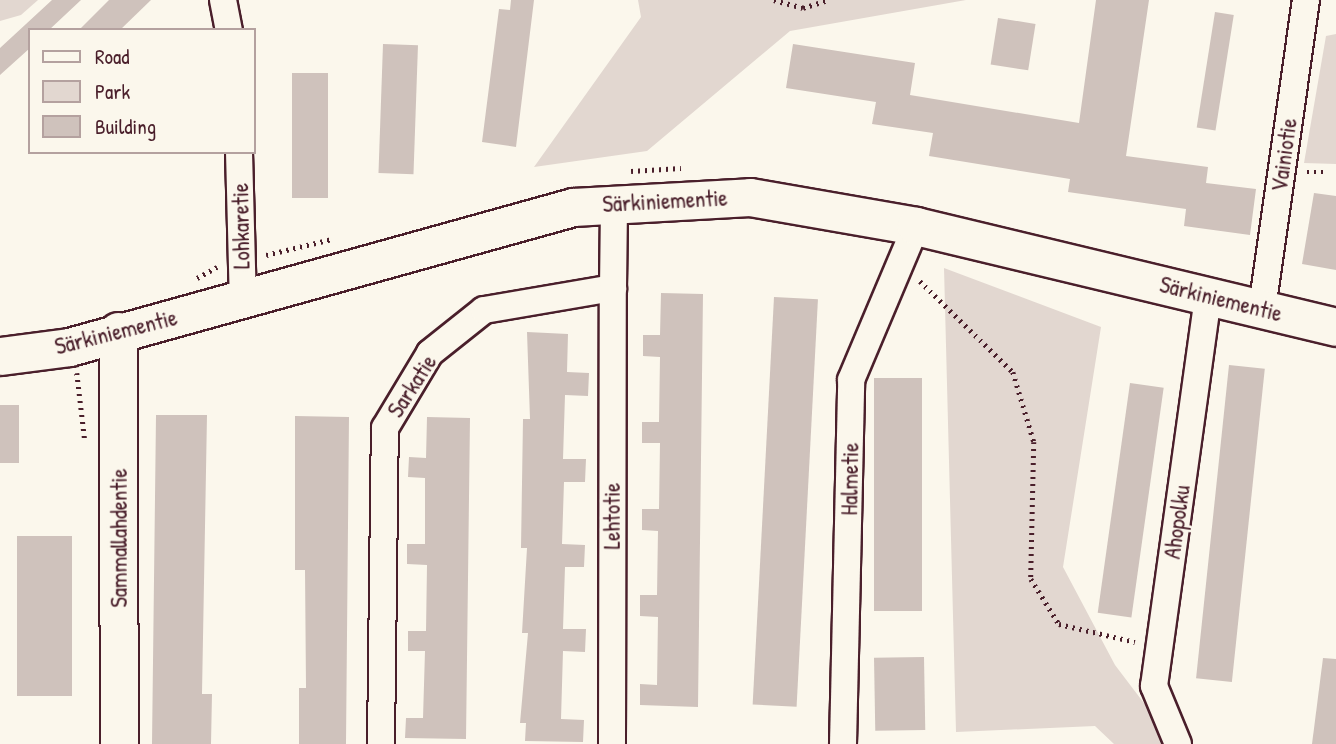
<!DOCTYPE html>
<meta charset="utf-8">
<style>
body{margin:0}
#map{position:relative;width:1336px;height:744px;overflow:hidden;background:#fbf7ec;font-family:"Patrick Hand",sans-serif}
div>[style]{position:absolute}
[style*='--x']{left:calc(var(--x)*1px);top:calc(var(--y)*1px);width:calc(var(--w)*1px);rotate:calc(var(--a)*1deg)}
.green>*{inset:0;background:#e2d7d0}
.building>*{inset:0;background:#cfc2bc;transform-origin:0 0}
.path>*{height:4.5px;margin-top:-2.25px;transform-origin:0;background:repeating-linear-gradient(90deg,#4a1f2b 0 2px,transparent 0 7px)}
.roads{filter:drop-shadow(2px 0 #4a1f2b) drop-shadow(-2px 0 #4a1f2b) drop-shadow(0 2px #4a1f2b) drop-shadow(0 -2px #4a1f2b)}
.street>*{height:26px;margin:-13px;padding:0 13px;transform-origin:13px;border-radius:13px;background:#fbf7ec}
.secondary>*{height:37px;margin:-18.5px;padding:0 18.5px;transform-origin:18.5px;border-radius:18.5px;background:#fbf7ec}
span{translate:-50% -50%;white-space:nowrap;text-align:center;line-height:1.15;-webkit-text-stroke:5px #fbf7ec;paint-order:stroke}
.street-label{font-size:23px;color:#4a1f2b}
.legend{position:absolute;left:28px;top:28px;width:228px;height:126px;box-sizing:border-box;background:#fbf7ec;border:2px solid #b4a19f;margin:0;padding:9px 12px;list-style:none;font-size:21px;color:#4a1f2b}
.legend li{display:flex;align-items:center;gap:14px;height:35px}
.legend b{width:35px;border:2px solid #b4a19f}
</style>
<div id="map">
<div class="green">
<div style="clip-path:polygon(0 0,38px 0,21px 15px,0 21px)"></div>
<div style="clip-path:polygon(638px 0,966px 0,790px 31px,647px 151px,534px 167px,641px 17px)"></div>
<div style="clip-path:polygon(1336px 34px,1336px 164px,1304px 163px,1326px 36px)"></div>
<div style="clip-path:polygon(944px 268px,1101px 327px,1063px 567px,1115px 665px,1175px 744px,1114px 744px,1095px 726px,956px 732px)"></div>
</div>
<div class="building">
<div style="clip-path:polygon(52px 0,81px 0,49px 30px,30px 30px,30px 48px,0 75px,0 48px)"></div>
<div style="clip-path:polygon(109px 0,151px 0,120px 30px,79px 30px)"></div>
<div style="clip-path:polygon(511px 0,534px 0,516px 147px,482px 142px,499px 9px,510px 10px)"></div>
<div style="clip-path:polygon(1096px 0,1149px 0,1126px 156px,1208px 167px,1206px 183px,1256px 189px,1250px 235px,1184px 226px,1186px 209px,1068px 192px,1070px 179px,929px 156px,933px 133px,872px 124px,876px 102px,786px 88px,793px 44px,915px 63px,910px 95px,1079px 123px)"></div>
<div style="left:1215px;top:12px;width:19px;height:117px;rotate:9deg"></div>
<div style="left:998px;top:18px;width:38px;height:47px;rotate:9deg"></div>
<div style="left:383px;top:44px;width:35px;height:129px;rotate:2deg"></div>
<div style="left:292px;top:73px;width:36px;height:125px"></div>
<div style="clip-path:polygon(1314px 193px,1336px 196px,1336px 270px,1302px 264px)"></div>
<div style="clip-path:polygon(661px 293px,703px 294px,698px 707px,640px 705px,640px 684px,657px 685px,658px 617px,640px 616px,640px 595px,657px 595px,658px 531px,642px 530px,642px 509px,659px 509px,660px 443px,642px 443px,642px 422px,659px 422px,660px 357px,643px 356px,643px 335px,660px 335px)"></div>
<div style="left:774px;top:297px;width:44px;height:408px;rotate:3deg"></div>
<div style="clip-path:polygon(527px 332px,568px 334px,567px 372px,589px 373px,588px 396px,565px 395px,563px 459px,586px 459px,585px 482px,564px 482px,562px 544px,585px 545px,584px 567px,565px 567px,563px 629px,586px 629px,585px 652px,563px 651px,561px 719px,584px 720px,583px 742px,525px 741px,526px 723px,520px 723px,528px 633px,522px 633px,527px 548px,521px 548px,523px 419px,530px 419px)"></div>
<div style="left:1229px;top:365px;width:36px;height:315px;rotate:6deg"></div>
<div style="left:922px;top:378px;width:233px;height:48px;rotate:90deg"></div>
<div style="left:1130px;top:383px;width:34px;height:232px;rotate:8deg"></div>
<div style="left:0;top:405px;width:19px;height:58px"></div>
<div style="clip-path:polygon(156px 415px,207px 415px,202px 694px,212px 694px,211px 744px,152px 744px)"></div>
<div style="clip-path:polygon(295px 416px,349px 417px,346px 744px,299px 744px,299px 688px,306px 688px,305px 570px,295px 570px)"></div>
<div style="clip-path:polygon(427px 417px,470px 418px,466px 739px,405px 738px,406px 718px,423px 718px,425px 651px,408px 651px,408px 631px,426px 631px,427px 565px,407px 564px,407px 544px,425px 544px,425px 478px,408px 477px,409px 457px,426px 458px)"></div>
<div style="left:17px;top:536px;width:55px;height:160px"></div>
<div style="left:924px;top:657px;width:73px;height:50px;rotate:89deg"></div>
<div style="clip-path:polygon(1323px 658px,1336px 659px,1336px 744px,1312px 744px)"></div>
</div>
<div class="path">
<div style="--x:774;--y:0;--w:30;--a:15"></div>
<div style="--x:803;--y:8;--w:25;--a:-18"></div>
<div style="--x:631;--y:171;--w:50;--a:-3.4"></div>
<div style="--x:1307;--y:172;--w:16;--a:0"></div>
<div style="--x:266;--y:255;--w:68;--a:-13.6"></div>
<div style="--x:197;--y:278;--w:23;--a:-29"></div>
<div style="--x:920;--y:281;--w:130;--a:44.4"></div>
<div style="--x:1013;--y:372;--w:73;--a:73.3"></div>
<div style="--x:1034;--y:442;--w:137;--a:91.3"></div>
<div style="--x:1031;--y:579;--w:53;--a:58.1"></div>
<div style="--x:1059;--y:624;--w:78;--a:13.3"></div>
<div style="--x:77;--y:373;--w:68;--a:83.3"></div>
</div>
<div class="roads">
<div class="street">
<div style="--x:223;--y:0;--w:31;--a:79"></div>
<div style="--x:239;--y:152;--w:148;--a:88.5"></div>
<div style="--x:1262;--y:309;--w:312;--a:-81.9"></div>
<div style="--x:381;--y:744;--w:316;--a:-89.3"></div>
<div style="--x:385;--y:428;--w:87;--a:-59"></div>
<div style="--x:430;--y:353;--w:69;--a:-38.5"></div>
<div style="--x:484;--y:310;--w:131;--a:-9.7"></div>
<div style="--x:613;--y:288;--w:87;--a:-89.3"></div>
<div style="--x:612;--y:744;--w:456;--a:-89.9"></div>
<div style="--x:843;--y:744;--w:364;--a:-88.7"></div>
<div style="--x:851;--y:380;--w:167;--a:-67.1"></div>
<div style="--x:1178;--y:744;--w:63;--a:-112.5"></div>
<div style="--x:1154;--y:686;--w:395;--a:-82.1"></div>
</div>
<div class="secondary">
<div style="--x:118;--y:331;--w:413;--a:89.9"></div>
<div style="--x:0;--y:356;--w:70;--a:-7.4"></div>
<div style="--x:69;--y:347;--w:523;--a:-15.52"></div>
<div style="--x:573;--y:207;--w:177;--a:-3.2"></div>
<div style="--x:750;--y:197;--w:169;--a:9.9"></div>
<div style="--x:916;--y:226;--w:432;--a:13.5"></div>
</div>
</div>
<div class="street-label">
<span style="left:1284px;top:155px;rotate:-82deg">Vainiotie</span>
<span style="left:665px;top:201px;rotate:-3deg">Särkiniementie</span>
<span style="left:241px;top:226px;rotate:-91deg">Lohkaretie</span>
<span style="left:1221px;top:299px;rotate:14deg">Särkiniementie</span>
<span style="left:116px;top:332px;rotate:-14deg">Särkiniementie</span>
<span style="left:412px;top:386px;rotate:-57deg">Sarkatie</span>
<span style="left:850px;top:479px;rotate:-89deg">Halmetie</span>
<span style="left:612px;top:516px;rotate:-90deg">Lehtotie</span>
<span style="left:1177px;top:522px;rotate:-82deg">Ahopolku</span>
<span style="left:119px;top:538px;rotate:-90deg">Sammallahdentie</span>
</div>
<ul class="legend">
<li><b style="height:9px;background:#fbf7ec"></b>Road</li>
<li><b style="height:19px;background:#e2d7d0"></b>Park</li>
<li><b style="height:19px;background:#cfc2bc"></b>Building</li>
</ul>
</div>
